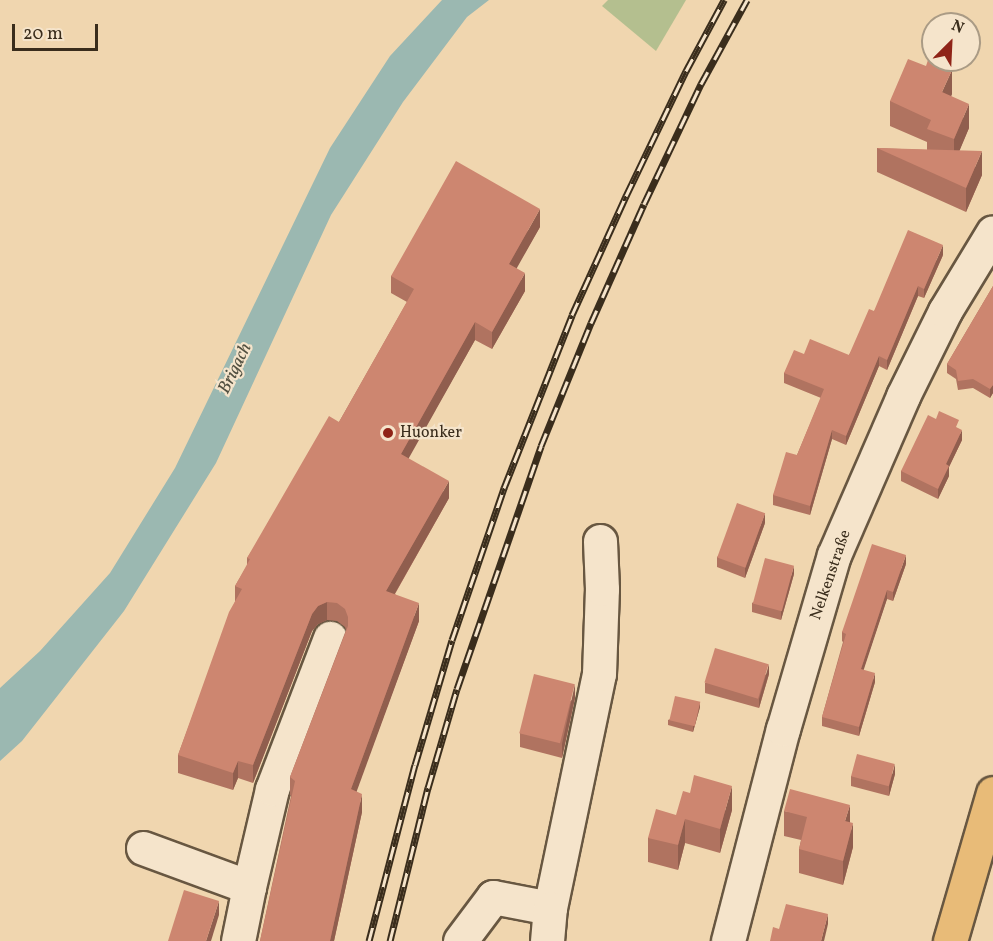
<!DOCTYPE html>
<meta charset="utf-8">
<style>
body{margin:0}
#map{position:relative;width:993px;height:941px;overflow:hidden;background:#f0d6af;font-family:Vollkorn,serif}
div>[style]{position:absolute}
[style*='--x']{left:calc(var(--x)*1px);top:calc(var(--y)*1px);width:calc(var(--w)*1px);rotate:calc(var(--a)*1deg)}
.green>*{inset:0;background:#b4bf8f}
.water>*{inset:0;background:#9bb8b1}
.roads{filter:drop-shadow(2px 0 #685741) drop-shadow(-2px 0 #685741) drop-shadow(0 2px #685741) drop-shadow(0 -2px #685741)}
.minor>*{height:33px;margin:-16.5px;padding:0 16.5px;transform-origin:16.5px;border-radius:16.5px;background:#f5e4cb}
.major>*{height:33px;margin:-16.5px;padding:0 16.5px;transform-origin:16.5px;border-radius:16.5px;background:#e8bb78}
.rail>*{height:7px;margin-top:-3.5px;transform-origin:0;background:repeating-linear-gradient(90deg,#f5e4cb 0 14px,#3a2d1c 0 28px);box-sizing:border-box;border-block:2px solid #3a2d1c}
.wall>*{inset:0;background:#b07360}
.shaded-wall>*{inset:0;background:#905e4e}
.building>*{inset:0;background:#cd8670;transform-origin:0 0}
.dots>*{width:16px;height:16px;translate:-50% -50%;box-sizing:border-box;border:3px solid #f5e4cb;border-radius:50%}
span{translate:-50% -50%;white-space:nowrap;text-align:center;line-height:1.15;-webkit-text-stroke:4.5px #f5e4cb;paint-order:stroke}
.poi-label{font-size:16px;color:#3a2d1c}
.left{translate:0 -50%;text-align:left}
.street-label{font-size:16px;color:#3a2d1c}
.water-label{font-size:18px;color:#525041;font-style:italic}
.north{position:absolute;left:921px;top:12px;width:60px;height:60px;box-sizing:border-box;background:#f5e4cb;border:2px solid #aa9b85;border-radius:50%;rotate:24deg;font-size:16px;font-weight:700;line-height:24px;text-align:center;color:#3a2d1c}
.north::after{content:'';display:block;margin:auto;width:21px;height:27px;background:#8f2418;clip-path:polygon(50% 0,100% 100%,50% 72%,0 100%)}
.scale{position:absolute;left:12px;top:24px;width:86px;height:27px;box-sizing:border-box;border:3px solid #3a2d1c;border-top:0;padding-left:8px;font-size:18px;line-height:21px;white-space:nowrap;color:#3a2d1c;-webkit-text-stroke:4px #f5e4cb;paint-order:stroke}
</style>
<div id="map">
<div class="green">
<div style="clip-path:polygon(608px 0,686px 0,656px 51px,602px 6px)"></div>
</div>
<div class="water">
<div style="clip-path:polygon(442px 0,489px 0,467px 17px,403px 102px,331px 215px,216px 463px,124px 611px,22px 741px,0 761px,0 688px,40px 651px,110px 573px,175px 468px,330px 148px,390px 56px)"></div>
</div>
<div class="roads">
<div class="minor">
<div style="--x:143;--y:848;--w:113;--a:20.2"></div>
<div style="--x:249;--y:887;--w:55;--a:101.5"></div>
<div style="--x:249;--y:887;--w:101;--a:-76.8"></div>
<div style="--x:272;--y:789;--w:162;--a:-69"></div>
<div style="--x:460;--y:941;--w:55;--a:-53.1"></div>
<div style="--x:493;--y:897;--w:58;--a:10.9"></div>
<div style="--x:550;--y:908;--w:239;--a:-78.2"></div>
<div style="--x:599;--y:674;--w:85;--a:-88"></div>
<div style="--x:602;--y:589;--w:48;--a:-92.4"></div>
<div style="--x:547;--y:941;--w:33;--a:-85"></div>
<div style="--x:728;--y:941;--w:219;--a:-75.5"></div>
<div style="--x:783;--y:729;--w:181;--a:-73.7"></div>
<div style="--x:834;--y:555;--w:173;--a:-66.5"></div>
<div style="--x:903;--y:396;--w:95;--a:-63.7"></div>
<div style="--x:945;--y:311;--w:92;--a:-58.7"></div>
</div>
<div class="major">
<div style="--x:950;--y:941;--w:154;--a:-73.8"></div>
</div>
</div>
<div class="rail">
<div style="--x:369;--y:941;--w:182;--a:-75.4"></div>
<div style="--x:415;--y:765;--w:130;--a:-73.5"></div>
<div style="--x:452;--y:640;--w:161;--a:-71.1"></div>
<div style="--x:504;--y:488;--w:186;--a:-68.5"></div>
<div style="--x:572;--y:315;--w:131;--a:-65.6"></div>
<div style="--x:626;--y:196;--w:139;--a:-64.4"></div>
<div style="--x:686;--y:71;--w:81;--a:-61.8"></div>
<div style="--x:390;--y:941;--w:158;--a:-76.1"></div>
<div style="--x:428;--y:788;--w:103;--a:-73.7"></div>
<div style="--x:457;--y:689;--w:257;--a:-70.9"></div>
<div style="--x:541;--y:446;--w:133;--a:-67.9"></div>
<div style="--x:591;--y:323;--w:130;--a:-66"></div>
<div style="--x:644;--y:204;--w:133;--a:-64.6"></div>
<div style="--x:701;--y:84;--w:96;--a:-61.3"></div>
</div>
<div class="wall">
<div style="clip-path:polygon(952px 94px,951px 96px,969px 128px,959px 151px,982px 175px,966px 212px,877px 172px,877px 148px,927px 150px,927px 142px,890px 126px,890px 101px)"></div>
<div style="clip-path:polygon(540px 227px,516px 268px,525px 291px,492px 349px,475px 340px,408px 458px,449px 498px,395px 594px,419px 621px,356px 791px,362px 812px,334px 941px,260px 941px,291px 796px,290px 795px,290px 777px,346px 630px,345px 627px,337px 621px,327px 620px,318px 624px,312px 631px,253px 783px,238px 778px,233px 790px,178px 773px,178px 755px,235px 602px,235px 586px,247px 566px,247px 558px,339px 422px,407px 302px,391px 293px,391px 276px)"></div>
<div style="clip-path:polygon(943px 255px,924px 298px,918px 296px,887px 370px,879px 366px,846px 445px,832px 439px,810px 515px,773px 505px,773px 495px,797px 455px,821px 398px,784px 383px,784px 373px,804px 354px,849px 355px,874px 311px)"></div>
<div style="clip-path:polygon(993px 286px,993px 393px,990px 398px,973px 388px,958px 390px,956px 379px,947px 373px,947px 364px)"></div>
<div style="clip-path:polygon(959px 429px,962px 440px,949px 467px,949px 476px,938px 499px,901px 481px,901px 471px)"></div>
<div style="clip-path:polygon(765px 523px,745px 578px,717px 567px,717px 557px)"></div>
<div style="clip-path:polygon(906px 564px,893px 601px,887px 599px,863px 670px,875px 682px,859px 736px,822px 726px,822px 717px,843px 642px,842px 641px,842px 632px)"></div>
<div style="clip-path:polygon(794px 574px,781px 620px,752px 612px,752px 603px)"></div>
<div style="clip-path:polygon(769px 674px,759px 708px,705px 693px,705px 683px)"></div>
<div style="clip-path:polygon(575px 698px,562px 758px,520px 747px,520px 733px)"></div>
<div style="clip-path:polygon(700px 707px,693px 732px,668px 725px,668px 720px)"></div>
<div style="clip-path:polygon(895px 774px,889px 796px,851px 786px,851px 776px)"></div>
<div style="clip-path:polygon(732px 810px,720px 853px,685px 843px,678px 870px,648px 862px,648px 838px,676px 815px)"></div>
<div style="clip-path:polygon(784px 811px,850px 822px,853px 847px,843px 885px,799px 873px,799px 849px,801px 840px,784px 836px)"></div>
</div>
<div class="shaded-wall">
<div style="clip-path:polygon(952px 70px,952px 94px,942px 117px,942px 92px)"></div>
<div style="clip-path:polygon(969px 104px,969px 128px,954px 164px,954px 139px)"></div>
<div style="clip-path:polygon(982px 151px,982px 175px,966px 212px,966px 188px)"></div>
<div style="clip-path:polygon(540px 209px,540px 227px,509px 282px,509px 264px)"></div>
<div style="clip-path:polygon(943px 245px,943px 255px,924px 298px,924px 289px)"></div>
<div style="clip-path:polygon(525px 273px,525px 291px,492px 349px,492px 332px)"></div>
<div style="clip-path:polygon(918px 286px,918px 296px,887px 370px,887px 360px)"></div>
<div style="clip-path:polygon(475px 322px,475px 340px,401px 472px,401px 454px)"></div>
<div style="clip-path:polygon(879px 356px,879px 366px,846px 445px,846px 436px)"></div>
<div style="clip-path:polygon(993px 385px,993px 393px,990px 398px,990px 389px)"></div>
<div style="clip-path:polygon(832px 430px,832px 439px,810px 515px,810px 506px)"></div>
<div style="clip-path:polygon(962px 430px,962px 440px,949px 467px,949px 476px,938px 499px,938px 489px,946px 464px)"></div>
<div style="clip-path:polygon(449px 481px,449px 498px,386px 609px,386px 591px)"></div>
<div style="clip-path:polygon(765px 513px,765px 523px,745px 578px,745px 568px)"></div>
<div style="clip-path:polygon(906px 555px,906px 564px,893px 601px,893px 592px)"></div>
<div style="clip-path:polygon(794px 566px,794px 574px,781px 620px,781px 611px)"></div>
<div style="clip-path:polygon(887px 590px,887px 599px,861px 678px,861px 669px)"></div>
<div style="clip-path:polygon(327px 602px,327px 620px,318px 624px,312px 631px,253px 783px,253px 765px,312px 614px,318px 606px)"></div>
<div style="clip-path:polygon(419px 603px,419px 621px,351px 807px,351px 789px)"></div>
<div style="clip-path:polygon(769px 664px,769px 674px,759px 708px,759px 699px)"></div>
<div style="clip-path:polygon(875px 673px,875px 682px,859px 736px,859px 727px)"></div>
<div style="clip-path:polygon(575px 684px,575px 698px,562px 758px,562px 744px)"></div>
<div style="clip-path:polygon(700px 702px,700px 707px,693px 732px,693px 727px)"></div>
<div style="clip-path:polygon(238px 761px,238px 778px,233px 790px,233px 773px)"></div>
<div style="clip-path:polygon(895px 764px,895px 774px,889px 796px,889px 786px)"></div>
<div style="clip-path:polygon(732px 786px,732px 810px,720px 853px,720px 829px)"></div>
<div style="clip-path:polygon(362px 794px,362px 812px,334px 941px,330px 941px)"></div>
<div style="clip-path:polygon(850px 805px,850px 830px,845px 821px)"></div>
<div style="clip-path:polygon(685px 819px,685px 843px,678px 870px,678px 845px)"></div>
<div style="clip-path:polygon(853px 823px,853px 847px,843px 885px,843px 861px)"></div>
<div style="clip-path:polygon(219px 901px,219px 915px,211px 941px,206px 941px)"></div>
<div style="clip-path:polygon(828px 914px,828px 924px,824px 941px,821px 941px)"></div>
</div>
<div class="building">
<div style="clip-path:polygon(908px 59px,926px 66px,928px 60px,952px 70px,942px 92px,969px 104px,954px 139px,927px 129px,931px 120px,890px 101px)"></div>
<div style="clip-path:polygon(877px 148px,982px 151px,966px 188px)"></div>
<div style="clip-path:polygon(456px 161px,540px 209px,509px 264px,525px 273px,492px 332px,475px 322px,401px 454px,449px 481px,386px 591px,419px 603px,351px 789px,362px 794px,330px 941px,260px 941px,295px 781px,290px 777px,348px 626px,348px 617px,345px 609px,337px 603px,327px 602px,318px 606px,312px 614px,253px 765px,238px 761px,233px 773px,178px 755px,229px 612px,242px 589px,235px 586px,250px 559px,247px 558px,329px 416px,339px 422px,414px 289px,391px 276px)"></div>
<div style="clip-path:polygon(908px 230px,943px 245px,924px 289px,918px 286px,887px 360px,879px 356px,846px 436px,832px 430px,810px 506px,773px 495px,786px 452px,797px 455px,824px 389px,784px 373px,794px 350px,804px 354px,810px 339px,849px 355px,869px 309px,874px 311px)"></div>
<div style="clip-path:polygon(993px 286px,993px 385px,990px 389px,973px 379px,958px 381px,956px 370px,947px 364px)"></div>
<div style="clip-path:polygon(939px 411px,959px 420px,956px 427px,962px 430px,946px 464px,949px 466px,938px 489px,901px 471px,928px 415px,936px 419px)"></div>
<div style="left:737px;top:503px;width:30px;height:58px;rotate:20deg"></div>
<div style="clip-path:polygon(872px 544px,906px 555px,893px 592px,887px 590px,861px 669px,875px 673px,859px 727px,822px 717px,846px 634px,842px 632px)"></div>
<div style="left:765px;top:558px;width:30px;height:47px;rotate:15deg"></div>
<div style="left:715px;top:648px;width:56px;height:36px;rotate:17deg"></div>
<div style="left:534px;top:674px;width:42px;height:61px;rotate:14deg"></div>
<div style="left:675px;top:696px;width:26px;height:25px;rotate:13deg"></div>
<div style="left:857px;top:754px;width:39px;height:23px;rotate:15deg"></div>
<div style="clip-path:polygon(694px 775px,732px 786px,720px 829px,685px 819px,678px 845px,648px 838px,656px 809px,676px 815px,683px 791px,690px 793px)"></div>
<div style="clip-path:polygon(790px 789px,850px 805px,845px 821px,853px 823px,843px 861px,799px 849px,807px 817px,784px 811px)"></div>
<div style="clip-path:polygon(184px 890px,219px 901px,206px 941px,168px 941px)"></div>
<div style="clip-path:polygon(786px 904px,828px 914px,821px 941px,770px 941px,773px 927px,779px 929px)"></div>
</div>
<div class="dots">
<div style="left:388px;top:433px;background:#8f2418"></div>
</div>
<div class="poi-label">
<span class="left" style="left:400px;top:433px">Huonker</span>
</div>
<div class="street-label">
<span style="left:831px;top:575px;rotate:-71deg">Nelkenstraße</span>
</div>
<div class="water-label">
<span style="left:236px;top:369px;rotate:-64deg">Brigach</span>
</div>
<div class="north">N</div>
<div class="scale">20 m</div>
</div>
